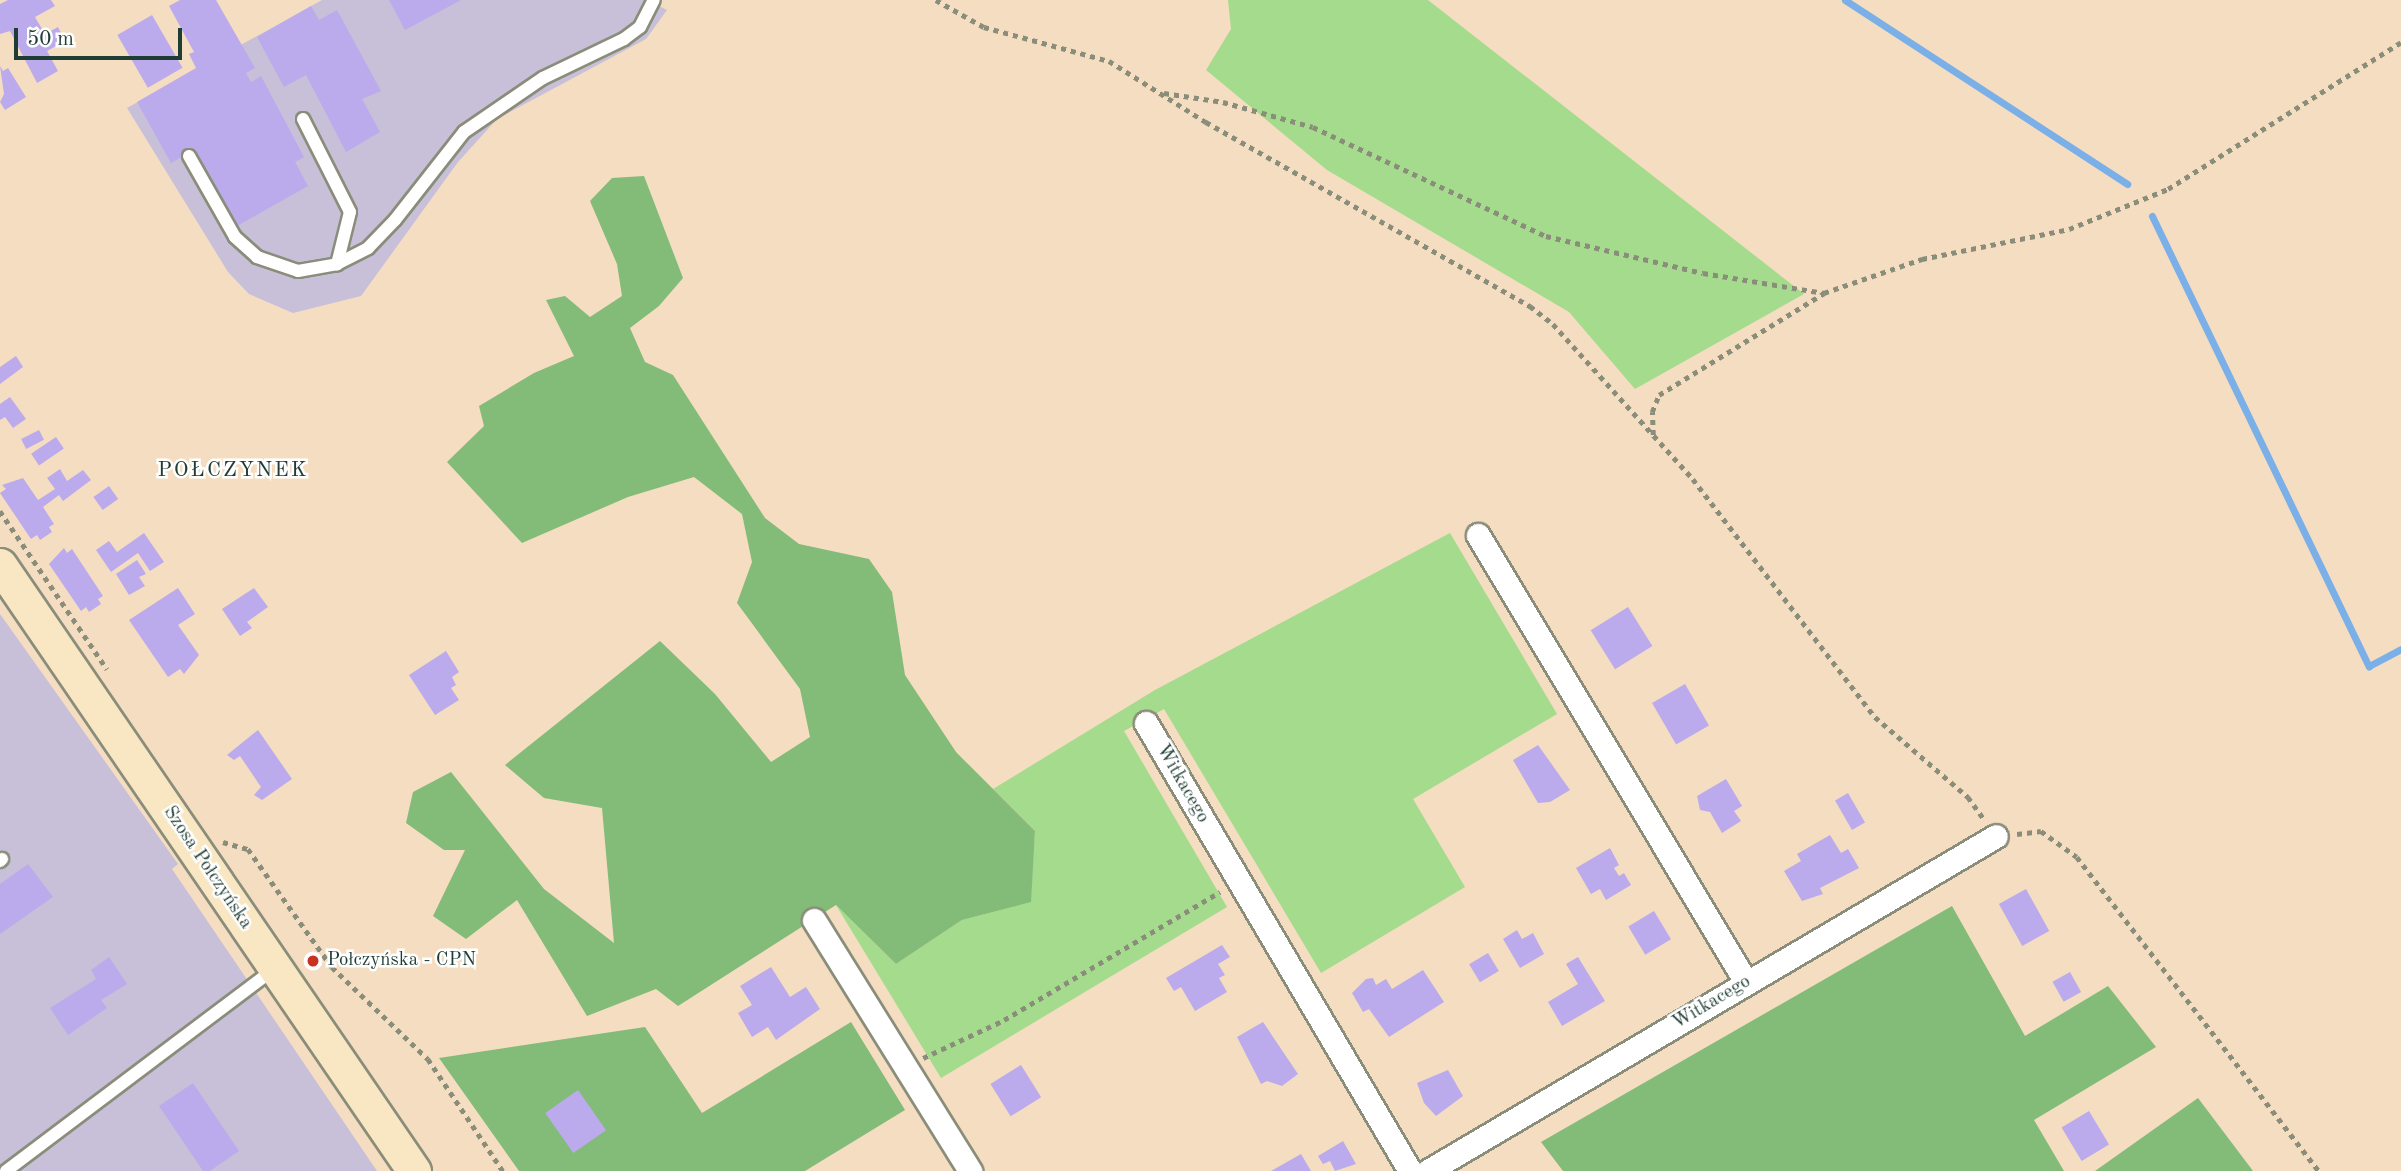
<!DOCTYPE html>
<meta charset="utf-8">
<style>
body{margin:0}
#map{position:relative;width:2401px;height:1171px;overflow:hidden;background:#f4ddc0;font-family:"Old Standard TT",serif}
div>[style]{position:absolute}
[style*='--x']{left:calc(var(--x)*1px);top:calc(var(--y)*1px);width:calc(var(--w)*1px);rotate:calc(var(--a)*1deg)}
.industrial>*{inset:0;background:#c8bfd8}
.green>*{inset:0;background:#a4db8c}
.forest>*{inset:0;background:#83bb78}
.stream>*{height:7px;margin:-3.5px;padding:0 3.5px;transform-origin:3.5px;border-radius:3.5px;background:#7aafe8}
.building>*{inset:0;background:#bbabec;transform-origin:0 0}
.path>*{height:4.5px;margin-top:-2.25px;transform-origin:0;background:repeating-linear-gradient(90deg,#8a8d7a 0 5px,transparent 0 10px)}
.roads{filter:drop-shadow(2px 0 #8a8d7a) drop-shadow(-2px 0 #8a8d7a) drop-shadow(0 2px #8a8d7a) drop-shadow(0 -2px #8a8d7a)}
.service>*{height:12px;margin:-6px;padding:0 6px;transform-origin:6px;border-radius:6px;background:#fff}
.minor>*{height:23px;margin:-11.5px;padding:0 11.5px;transform-origin:11.5px;border-radius:11.5px;background:#fff}
.secondary>*{height:33px;margin:-16.5px;padding:0 16.5px;transform-origin:16.5px;border-radius:16.5px;background:#f9e7c3}
.dots>*{width:19px;height:19px;translate:-50% -50%;box-sizing:border-box;border:4px solid #fff;border-radius:50%}
span{translate:-50% -50%;white-space:nowrap;text-align:center;line-height:1.15;-webkit-text-stroke:5px #fff;paint-order:stroke}
.street-label{font-size:19px;color:#1f3d34}
.poi-label{font-size:19px;color:#1f3d34}
.left{translate:0 -50%;text-align:left}
.neighbourhood-label{font-size:21px;color:#1f3d34;letter-spacing:2px}
.scale{position:absolute;left:14px;top:28px;width:168px;height:32px;box-sizing:border-box;border:4px solid #1f3d34;border-top:0;padding-left:9px;font-size:21px;line-height:24px;white-space:nowrap;color:#1f3d34;-webkit-text-stroke:5px #fff;paint-order:stroke}
</style>
<div id="map">
<div class="industrial">
<div style="clip-path:polygon(322px 0,647px 0,667px 10px,646px 39px,497px 119px,458px 162px,361px 296px,293px 313px,249px 294px,228px 272px,127px 108px)"></div>
<div style="clip-path:polygon(0 614px,178px 864px,172px 869px,377px 1171px,0 1171px)"></div>
</div>
<div class="green">
<div style="clip-path:polygon(1228px 0,1428px 0,1804px 294px,1635px 389px,1569px 312px,1327px 170px,1206px 70px,1231px 29px)"></div>
<div style="clip-path:polygon(1450px 533px,1557px 714px,1413px 799px,1465px 887px,1321px 973px,1164px 709px,1124px 731px,1227px 907px,941px 1078px,836px 905px,896px 964px,962px 920px,1030px 902px,1035px 831px,993px 789px,1155px 690px)"></div>
</div>
<div class="forest">
<div style="clip-path:polygon(644px 176px,683px 278px,659px 306px,630px 328px,645px 362px,673px 375px,765px 518px,799px 544px,869px 559px,892px 592px,905px 675px,956px 752px,1035px 831px,1031px 902px,962px 920px,896px 964px,836px 905px,678px 1006px,656px 989px,587px 1016px,517px 900px,466px 939px,433px 916px,465px 850px,444px 850px,406px 823px,413px 792px,451px 772px,544px 889px,614px 943px,602px 808px,544px 798px,505px 765px,660px 641px,715px 694px,771px 762px,810px 737px,800px 689px,737px 603px,752px 562px,742px 514px,694px 477px,628px 497px,522px 543px,447px 462px,484px 426px,479px 406px,534px 373px,574px 356px,546px 300px,565px 296px,590px 317px,622px 296px,617px 264px,590px 201px,612px 178px)"></div>
<div style="clip-path:polygon(1952px 906px,2025px 1036px,2108px 986px,2156px 1047px,2034px 1120px,2064px 1171px,1563px 1171px,1541px 1142px)"></div>
<div style="clip-path:polygon(851px 1022px,905px 1110px,805px 1171px,519px 1171px,439px 1058px,645px 1027px,702px 1113px)"></div>
<div style="clip-path:polygon(2198px 1098px,2253px 1171px,2095px 1171px)"></div>
</div>
<div class="stream">
<div style="--x:1845;--y:0;--w:337;--a:33.1"></div>
<div style="--x:2152;--y:216;--w:500;--a:64.3"></div>
<div style="--x:2369;--y:666;--w:36;--a:-28"></div>
</div>
<div class="building">
<div style="clip-path:polygon(8px 0,51px 0,55px 6px,35px 17px,45px 34px,58px 27px,65px 41px,47px 51px,58px 71px,37px 83px,10px 31px,0 34px,0 4px)"></div>
<div style="clip-path:polygon(180px 0,216px 0,255px 68px,246px 73px,251px 82px,261px 76px,304px 157px,295px 162px,308px 186px,237px 226px,195px 149px,171px 163px,137px 102px,196px 68px,189px 54px,194px 52px,169px 6px)"></div>
<div style="clip-path:polygon(389px 0,461px 0,405px 30px)"></div>
<div style="clip-path:polygon(311px 6px,319px 20px,337px 10px,381px 91px,362px 99px,380px 132px,346px 152px,306px 75px,284px 87px,257px 37px)"></div>
<div style="left:152px;top:15px;width:61px;height:40px;rotate:60deg"></div>
<div style="clip-path:polygon(0 66px,3px 71px,8px 68px,26px 97px,5px 110px,0 102px,4px 94px)"></div>
<div style="clip-path:polygon(16px 356px,23px 367px,0 384px,0 367px)"></div>
<div style="clip-path:polygon(10px 397px,26px 419px,13px 428px,5px 417px,0 420px,0 404px)"></div>
<div style="left:39px;top:430px;width:11px;height:20px;rotate:63deg"></div>
<div style="left:56px;top:437px;width:14px;height:30px;rotate:56deg"></div>
<div style="clip-path:polygon(60px 469px,67px 481px,83px 470px,91px 480px,63px 501px,59px 495px,43px 507px,54px 524px,49px 527px,52px 532px,40px 540px,37px 535px,31px 539px,0 493px,6px 489px,2px 485px,23px 478px,38px 500px,55px 489px,47px 478px)"></div>
<div style="left:109px;top:486px;width:16px;height:19px;rotate:55deg"></div>
<div style="clip-path:polygon(144px 533px,164px 562px,150px 571px,138px 553px,111px 572px,96px 550px,109px 541px,117px 552px)"></div>
<div style="clip-path:polygon(64px 548px,67px 553px,72px 549px,103px 596px,98px 599px,101px 604px,89px 612px,86px 607px,81px 611px,49px 564px)"></div>
<div style="clip-path:polygon(137px 560px,146px 574px,139px 577px,145px 586px,129px 595px,116px 574px)"></div>
<div style="clip-path:polygon(178px 588px,195px 614px,178px 625px,199px 655px,184px 674px,180px 669px,168px 677px,129px 620px)"></div>
<div style="clip-path:polygon(254px 588px,268px 607px,247px 622px,252px 628px,240px 636px,222px 609px)"></div>
<div style="left:1628px;top:607px;width:46px;height:44px;rotate:58deg"></div>
<div style="clip-path:polygon(446px 651px,459px 672px,452px 677px,456px 685px,451px 688px,459px 700px,435px 715px,409px 675px)"></div>
<div style="left:1685px;top:684px;width:48px;height:38px;rotate:60deg"></div>
<div style="clip-path:polygon(258px 730px,292px 779px,262px 800px,254px 795px,261px 787px,240px 756px,234px 760px,227px 755px)"></div>
<div style="clip-path:polygon(1538px 745px,1570px 790px,1550px 802px,1538px 803px,1513px 760px)"></div>
<div style="clip-path:polygon(1726px 779px,1742px 806px,1734px 811px,1741px 821px,1722px 833px,1710px 812px,1700px 810px,1697px 796px)"></div>
<div style="left:1848px;top:793px;width:34px;height:15px;rotate:60deg"></div>
<div style="clip-path:polygon(1830px 835px,1841px 853px,1848px 849px,1859px 868px,1820px 888px,1823px 894px,1802px 901px,1784px 871px,1801px 861px,1797px 854px)"></div>
<div style="clip-path:polygon(1610px 848px,1619px 865px,1614px 868px,1619px 876px,1624px 873px,1631px 885px,1606px 900px,1600px 889px,1591px 894px,1576px 868px)"></div>
<div style="clip-path:polygon(28px 864px,53px 897px,0 934px,0 884px)"></div>
<div style="left:2026px;top:889px;width:48px;height:31px;rotate:61deg"></div>
<div style="left:1654px;top:911px;width:33px;height:30px;rotate:59deg"></div>
<div style="clip-path:polygon(1517px 930px,1522px 939px,1533px 933px,1544px 954px,1520px 968px,1503px 939px)"></div>
<div style="clip-path:polygon(1222px 945px,1230px 957px,1218px 964px,1225px 975px,1219px 978px,1227px 992px,1195px 1011px,1181px 987px,1174px 991px,1166px 978px)"></div>
<div style="left:1488px;top:953px;width:21px;height:22px;rotate:59deg"></div>
<div style="clip-path:polygon(109px 957px,127px 984px,101px 1000px,107px 1008px,68px 1035px,50px 1008px,96px 979px,91px 970px)"></div>
<div style="clip-path:polygon(1578px 957px,1605px 1001px,1562px 1026px,1548px 1002px,1578px 984px,1566px 964px)"></div>
<div style="clip-path:polygon(771px 967px,790px 997px,806px 987px,820px 1009px,776px 1040px,768px 1027px,752px 1037px,738px 1013px,752px 1005px,740px 986px)"></div>
<div style="clip-path:polygon(1423px 970px,1444px 1002px,1389px 1037px,1369px 1009px,1363px 1012px,1352px 993px,1366px 979px,1373px 978px,1376px 985px,1386px 979px,1392px 989px)"></div>
<div style="left:2070px;top:972px;width:23px;height:20px;rotate:61deg"></div>
<div style="clip-path:polygon(1263px 1022px,1298px 1074px,1282px 1086px,1267px 1081px,1261px 1084px,1237px 1037px)"></div>
<div style="left:1021px;top:1065px;width:38px;height:36px;rotate:58deg"></div>
<div style="clip-path:polygon(1448px 1070px,1463px 1096px,1436px 1116px,1424px 1103px,1417px 1083px)"></div>
<div style="clip-path:polygon(193px 1083px,239px 1151px,210px 1171px,203px 1171px,159px 1106px)"></div>
<div style="left:578px;top:1090px;width:49px;height:40px;rotate:55deg"></div>
<div style="left:2089px;top:1111px;width:39px;height:32px;rotate:59deg"></div>
<div style="clip-path:polygon(1343px 1141px,1356px 1164px,1335px 1171px,1330px 1161px,1323px 1164px,1318px 1156px)"></div>
<div style="clip-path:polygon(1301px 1154px,1311px 1171px,1271px 1171px)"></div>
</div>
<div class="path">
<div style="--x:936;--y:0;--w:55;--a:29.4"></div>
<div style="--x:984;--y:27;--w:130;--a:15.2"></div>
<div style="--x:1109;--y:61;--w:115;--a:32.2"></div>
<div style="--x:1206;--y:122;--w:373;--a:29.6"></div>
<div style="--x:1530;--y:306;--w:29;--a:38"></div>
<div style="--x:1553;--y:324;--w:209;--a:47.9"></div>
<div style="--x:1693;--y:479;--w:300;--a:52.6"></div>
<div style="--x:1875;--y:717;--w:123;--a:40.7"></div>
<div style="--x:1968;--y:797;--w:26;--a:54"></div>
<div style="--x:1164;--y:93;--w:60;--a:8.7"></div>
<div style="--x:1223;--y:102;--w:93;--a:15.5"></div>
<div style="--x:1313;--y:127;--w:257;--a:25.1"></div>
<div style="--x:1546;--y:236;--w:161;--a:13.3"></div>
<div style="--x:1703;--y:273;--w:123;--a:9.4"></div>
<div style="--x:1653;--y:435;--w:23;--a:-92"></div>
<div style="--x:1652;--y:412;--w:18;--a:-68"></div>
<div style="--x:1659;--y:395;--w:194;--a:-31.7"></div>
<div style="--x:1824;--y:293;--w:104;--a:-19.1"></div>
<div style="--x:1922;--y:259;--w:150;--a:-11.5"></div>
<div style="--x:2069;--y:229;--w:107;--a:-22"></div>
<div style="--x:2168;--y:189;--w:275;--a:-32.2"></div>
<div style="--x:0;--y:511;--w:191;--a:55.9"></div>
<div style="--x:2017;--y:834;--w:24;--a:-7"></div>
<div style="--x:2041;--y:831;--w:44;--a:35.8"></div>
<div style="--x:2077;--y:857;--w:396;--a:52.4"></div>
<div style="--x:223;--y:842;--w:26;--a:16"></div>
<div style="--x:248;--y:849;--w:145;--a:54.6"></div>
<div style="--x:332;--y:967;--w:133;--a:43.8"></div>
<div style="--x:428;--y:1059;--w:135;--a:56.2"></div>
<div style="--x:923;--y:1058;--w:89;--a:-25.1"></div>
<div style="--x:1004;--y:1020;--w:251;--a:-30.7"></div>
</div>
<div class="roads">
<div class="service">
<div style="--x:303;--y:119;--w:104;--a:63.2"></div>
<div style="--x:350;--y:212;--w:54;--a:104"></div>
<div style="--x:189;--y:156;--w:93;--a:60.4"></div>
<div style="--x:235;--y:237;--w:30;--a:42"></div>
<div style="--x:257;--y:257;--w:43;--a:18.9"></div>
<div style="--x:298;--y:271;--w:40;--a:-10"></div>
<div style="--x:337;--y:264;--w:35;--a:-27"></div>
<div style="--x:368;--y:248;--w:39;--a:-46"></div>
<div style="--x:395;--y:220;--w:112;--a:-51.9"></div>
<div style="--x:464;--y:132;--w:96;--a:-34.4"></div>
<div style="--x:543;--y:78;--w:90;--a:-25.7"></div>
<div style="--x:624;--y:39;--w:20;--a:-37"></div>
<div style="--x:640;--y:27;--w:30;--a:-63"></div>
<div style="--x:0;--y:861;--w:3;--a:-45"></div>
<div style="--x:6;--y:1171;--w:337;--a:-37"></div>
</div>
<div class="minor">
<div style="--x:1478;--y:535;--w:521;--a:59.06"></div>
<div style="--x:1146;--y:723;--w:520;--a:59.49"></div>
<div style="--x:814;--y:920;--w:296;--a:58.1"></div>
<div style="--x:1428;--y:1171;--w:659;--a:-30.53"></div>
</div>
<div class="secondary">
<div style="--x:0;--y:565;--w:734;--a:55.66"></div>
</div>
</div>
<div class="dots">
<div style="left:313px;top:961px;background:#c8321e"></div>
</div>
<div class="street-label">
<span style="left:1182px;top:784px;rotate:60deg">Witkacego</span>
<span style="left:207px;top:868px;rotate:56deg">Szosa Połczyńska</span>
<span style="left:1712px;top:1003px;rotate:-31deg">Witkacego</span>
</div>
<div class="poi-label">
<span class="left" style="left:327px;top:961px">Połczyńska - CPN</span>
</div>
<div class="neighbourhood-label">
<span style="left:233px;top:471px">POŁCZYNEK</span>
</div>
<div class="scale">50 m</div>
</div>
